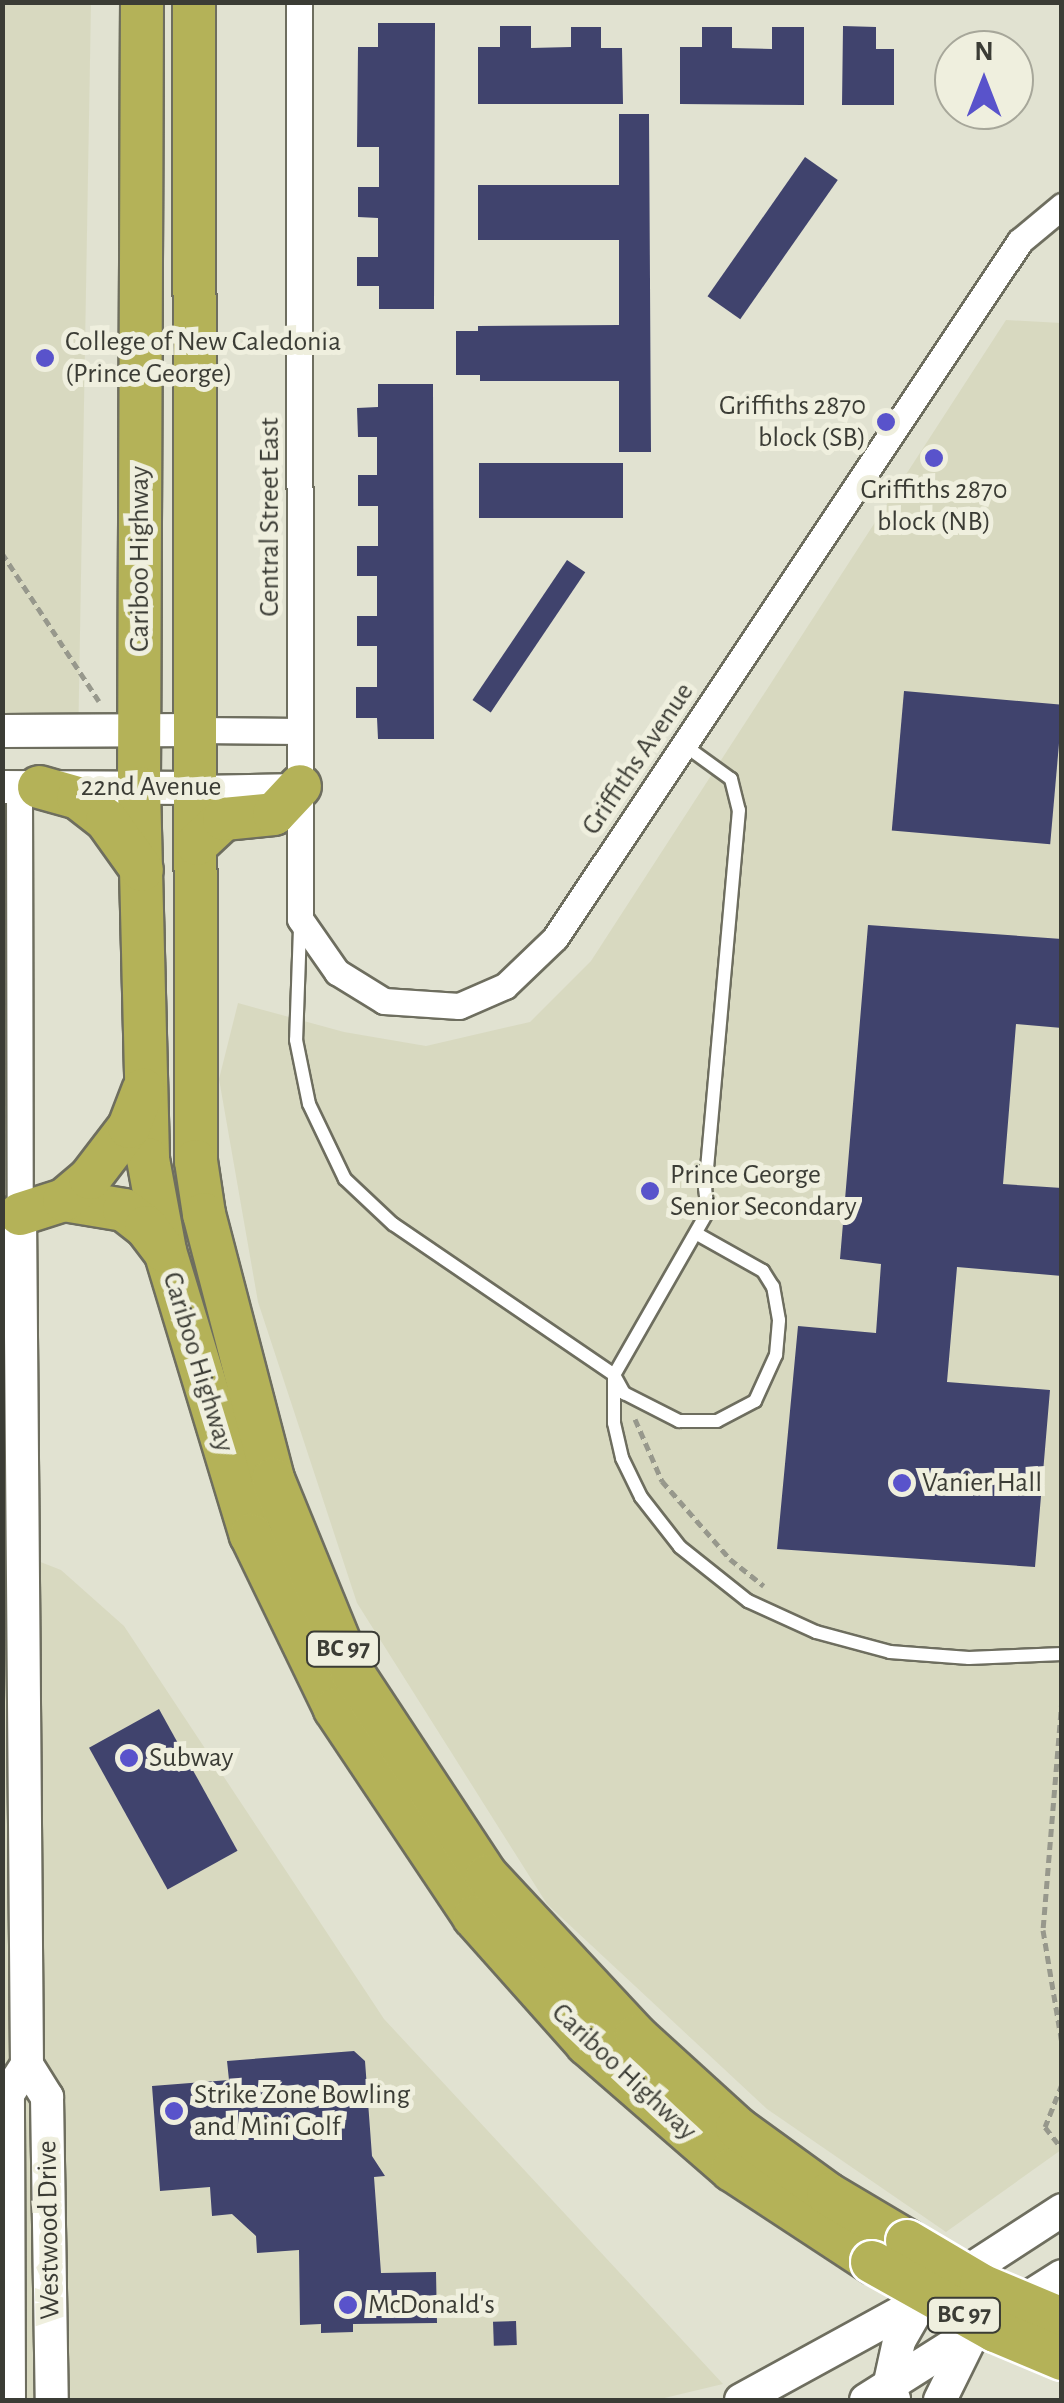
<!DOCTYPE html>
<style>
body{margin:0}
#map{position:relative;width:1064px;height:2403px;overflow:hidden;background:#e1e2d1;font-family:"Alegreya Sans",sans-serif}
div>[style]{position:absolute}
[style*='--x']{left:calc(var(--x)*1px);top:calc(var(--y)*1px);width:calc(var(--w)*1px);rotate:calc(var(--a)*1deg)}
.built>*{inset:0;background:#d8d9c0;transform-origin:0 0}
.building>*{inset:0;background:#40436d;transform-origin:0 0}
.path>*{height:5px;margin-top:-2.5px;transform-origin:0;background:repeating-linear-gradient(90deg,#97988c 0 8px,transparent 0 13px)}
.roads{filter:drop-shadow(2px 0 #6e6e5f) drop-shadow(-2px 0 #6e6e5f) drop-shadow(0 2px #6e6e5f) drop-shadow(0 -2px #6e6e5f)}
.service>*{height:12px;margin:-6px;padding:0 6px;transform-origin:6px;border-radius:6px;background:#fff}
.minor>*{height:25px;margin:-12.5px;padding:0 12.5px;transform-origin:12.5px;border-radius:12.5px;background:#fff}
.tertiary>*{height:32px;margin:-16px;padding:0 16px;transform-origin:16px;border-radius:16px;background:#fff}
.trunk>*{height:42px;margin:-21px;padding:0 21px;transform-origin:21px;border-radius:21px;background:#b4b258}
.bridges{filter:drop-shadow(2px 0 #fff) drop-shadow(-2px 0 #fff) drop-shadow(0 2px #fff) drop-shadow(0 -2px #fff)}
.trunk-bridge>*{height:42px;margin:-21px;padding:0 21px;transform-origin:21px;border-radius:21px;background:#b4b258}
.dots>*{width:28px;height:28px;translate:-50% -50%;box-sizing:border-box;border:5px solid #efefde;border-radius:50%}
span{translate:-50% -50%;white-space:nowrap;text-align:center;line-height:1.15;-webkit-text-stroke:10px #efefde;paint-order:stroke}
.shield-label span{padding:2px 8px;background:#efefde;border:2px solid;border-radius:8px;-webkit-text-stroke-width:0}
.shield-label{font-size:25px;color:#3b3c35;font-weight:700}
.poi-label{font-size:28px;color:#3b3c35}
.left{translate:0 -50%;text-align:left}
.right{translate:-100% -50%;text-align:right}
.street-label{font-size:28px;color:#3b3c35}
.frame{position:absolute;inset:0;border:5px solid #3b3c35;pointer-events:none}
.north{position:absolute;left:934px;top:30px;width:100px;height:100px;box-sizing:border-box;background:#efefde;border:2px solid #a7a79a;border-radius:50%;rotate:0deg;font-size:28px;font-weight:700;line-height:40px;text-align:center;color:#3b3c35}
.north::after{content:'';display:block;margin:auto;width:35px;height:45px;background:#5953cb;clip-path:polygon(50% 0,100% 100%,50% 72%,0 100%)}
</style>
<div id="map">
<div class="built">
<div style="left:3px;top:2px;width:88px;height:711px;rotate:1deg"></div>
<div style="clip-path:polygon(1006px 320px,1061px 323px,1061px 2150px,946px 2232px,767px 2109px,547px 1904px,357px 1603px,258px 1302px,219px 1079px,238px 1003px,344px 1032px,426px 1046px,530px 1022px,591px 961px)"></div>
<div style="clip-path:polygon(2px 1547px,61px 1570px,124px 1626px,384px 2019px,723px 2384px,656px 2400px,3px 2400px)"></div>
</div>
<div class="building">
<div style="clip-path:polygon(378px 23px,435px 23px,434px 309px,379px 309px,379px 286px,357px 286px,357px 257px,378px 257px,378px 218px,358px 217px,358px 187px,379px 187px,379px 147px,357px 147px,358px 47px,378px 47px)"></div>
<div style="clip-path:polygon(500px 26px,531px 26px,531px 48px,571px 47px,571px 27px,601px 27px,601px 48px,622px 48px,623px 104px,478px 104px,478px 47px,500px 47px)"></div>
<div style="clip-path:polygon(843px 26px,876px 27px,876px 49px,894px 49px,894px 105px,842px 105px)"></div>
<div style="clip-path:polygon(702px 27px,732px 27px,732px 48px,772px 49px,772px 27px,804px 27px,804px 105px,680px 104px,680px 47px,702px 47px)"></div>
<div style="clip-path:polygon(619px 114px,649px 114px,651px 452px,619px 452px,619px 381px,480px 381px,480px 375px,456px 375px,456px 331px,478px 331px,478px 326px,619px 325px,619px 240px,478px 240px,478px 185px,619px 185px)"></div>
<div style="left:805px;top:157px;width:40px;height:170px;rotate:35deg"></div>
<div style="clip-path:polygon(378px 384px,433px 384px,434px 739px,378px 739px,377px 718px,356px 718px,356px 687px,377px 687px,377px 646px,357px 646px,357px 616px,377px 616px,377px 576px,357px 576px,357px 546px,378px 546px,378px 506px,358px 506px,358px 475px,377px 475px,377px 437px,358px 437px,357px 408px,378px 407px)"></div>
<div style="left:623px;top:463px;width:55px;height:144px;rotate:90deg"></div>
<div style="left:567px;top:560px;width:22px;height:169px;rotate:34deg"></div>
<div style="left:904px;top:691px;width:159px;height:140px;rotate:5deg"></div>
<div style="clip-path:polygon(868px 925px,1062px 939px,1062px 1028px,1016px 1024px,1003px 1184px,1062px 1188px,1062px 1276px,957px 1267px,947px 1382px,1050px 1390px,1035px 1567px,777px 1549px,798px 1326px,876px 1333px,881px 1264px,840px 1259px)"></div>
<div style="left:159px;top:1709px;width:162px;height:80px;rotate:61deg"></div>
<div style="clip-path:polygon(354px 2051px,365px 2061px,372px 2156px,385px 2176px,374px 2177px,381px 2273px,436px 2272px,437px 2323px,353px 2324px,353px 2332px,321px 2333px,321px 2324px,300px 2325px,299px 2250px,257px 2253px,256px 2236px,232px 2214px,212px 2216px,210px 2187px,160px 2191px,152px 2086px,229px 2080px,227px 2061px)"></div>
<div style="left:516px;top:2321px;width:24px;height:23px;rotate:88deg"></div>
</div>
<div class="path">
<div style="--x:2;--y:553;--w:177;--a:56.8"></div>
<div style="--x:635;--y:1419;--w:68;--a:66.5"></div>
<div style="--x:662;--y:1481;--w:103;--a:48.9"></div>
<div style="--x:730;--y:1559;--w:43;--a:38.5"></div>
<div style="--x:1062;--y:1699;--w:232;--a:94.7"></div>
<div style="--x:1043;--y:1930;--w:115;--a:80.5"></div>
<div style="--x:1062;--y:2084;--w:46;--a:111.6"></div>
<div style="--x:1045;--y:2127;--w:28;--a:52"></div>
</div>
<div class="roads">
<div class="service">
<div style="--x:684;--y:745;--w:58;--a:35.9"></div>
<div style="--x:731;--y:779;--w:32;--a:76"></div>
<div style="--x:739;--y:810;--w:380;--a:95.1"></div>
<div style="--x:705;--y:1188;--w:23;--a:83"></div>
<div style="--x:708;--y:1211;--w:189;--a:119.8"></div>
<div style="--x:614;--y:1375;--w:48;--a:90"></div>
<div style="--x:614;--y:1423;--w:36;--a:77"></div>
<div style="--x:622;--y:1458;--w:43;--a:64"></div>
<div style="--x:641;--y:1497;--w:63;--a:52"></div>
<div style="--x:680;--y:1547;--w:87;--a:38.5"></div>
<div style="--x:748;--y:1601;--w:75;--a:24.5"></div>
<div style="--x:816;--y:1632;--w:77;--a:15.1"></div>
<div style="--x:890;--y:1652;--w:79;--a:4.3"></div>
<div style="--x:969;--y:1658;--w:93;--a:-2.5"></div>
<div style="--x:300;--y:928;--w:112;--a:92"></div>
<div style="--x:296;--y:1040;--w:65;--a:78.5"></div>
<div style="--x:309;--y:1104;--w:83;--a:64.4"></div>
<div style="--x:345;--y:1179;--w:66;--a:43.2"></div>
<div style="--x:393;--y:1224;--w:268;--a:34.3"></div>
<div style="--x:614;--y:1375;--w:21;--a:61"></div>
<div style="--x:624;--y:1393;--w:62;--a:27"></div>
<div style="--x:679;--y:1421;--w:38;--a:0"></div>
<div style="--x:717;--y:1421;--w:43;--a:-27.8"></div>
<div style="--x:755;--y:1401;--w:51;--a:-65.5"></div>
<div style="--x:776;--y:1355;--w:35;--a:-85"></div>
<div style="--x:779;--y:1320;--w:34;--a:-100"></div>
<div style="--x:773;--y:1287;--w:19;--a:-122"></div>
<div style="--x:763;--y:1271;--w:76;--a:-150.7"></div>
</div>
<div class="minor">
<div style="--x:299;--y:2;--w:917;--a:89.94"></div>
<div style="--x:300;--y:919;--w:65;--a:55.1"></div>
<div style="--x:337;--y:972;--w:55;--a:31.7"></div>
<div style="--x:384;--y:1001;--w:75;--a:3.8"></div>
<div style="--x:459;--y:1006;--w:50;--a:-23.5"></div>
<div style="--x:505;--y:986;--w:69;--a:-43.8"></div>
<div style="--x:555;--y:938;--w:838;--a:-56.29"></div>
<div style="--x:1020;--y:241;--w:55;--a:-39.8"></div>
<div style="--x:198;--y:730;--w:102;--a:0.6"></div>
<div style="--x:19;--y:788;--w:426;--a:89.9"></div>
<div style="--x:198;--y:788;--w:102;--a:-1.1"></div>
</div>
<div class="tertiary">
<div style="--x:2;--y:731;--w:196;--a:-0.3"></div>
<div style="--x:2;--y:787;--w:196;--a:0.3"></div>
<div style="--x:20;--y:1214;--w:851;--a:89.53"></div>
<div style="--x:27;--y:2065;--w:38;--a:58"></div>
<div style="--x:47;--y:2097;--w:303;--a:89.1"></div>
<div style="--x:894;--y:2399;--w:13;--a:-113"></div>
<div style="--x:889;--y:2387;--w:47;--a:-77.7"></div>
<div style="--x:899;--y:2341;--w:46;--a:-60.1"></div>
<div style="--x:9;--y:2400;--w:306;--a:-90.2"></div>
<div style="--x:8;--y:2094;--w:35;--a:-57"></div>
<div style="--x:741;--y:2400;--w:206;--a:-28.7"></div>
<div style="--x:922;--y:2301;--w:167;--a:-33"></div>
<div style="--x:866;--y:2400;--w:232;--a:-32.3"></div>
<div style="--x:940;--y:2400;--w:70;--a:-63.8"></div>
</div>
<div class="trunk">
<div style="--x:142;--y:2;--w:786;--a:90.22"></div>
<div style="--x:139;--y:788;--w:371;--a:88.6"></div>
<div style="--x:148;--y:1159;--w:94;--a:79.5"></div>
<div style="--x:165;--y:1251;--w:297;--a:73.2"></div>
<div style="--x:251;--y:1535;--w:193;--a:64.2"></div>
<div style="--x:335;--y:1709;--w:250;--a:56.2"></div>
<div style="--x:474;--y:1917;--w:170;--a:48.3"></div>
<div style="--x:587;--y:2044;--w:192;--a:41"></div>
<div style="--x:732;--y:2170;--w:168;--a:33.3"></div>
<div style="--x:194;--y:2;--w:1159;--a:89.9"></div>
<div style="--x:196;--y:1161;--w:54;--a:81.4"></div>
<div style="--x:204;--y:1214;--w:274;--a:75.4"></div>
<div style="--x:273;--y:1479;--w:206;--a:67.8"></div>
<div style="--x:351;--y:1670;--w:247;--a:56.6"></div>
<div style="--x:487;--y:1876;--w:219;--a:47"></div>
<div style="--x:636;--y:2036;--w:137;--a:42.3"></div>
<div style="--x:737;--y:2128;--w:112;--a:36"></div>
<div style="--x:828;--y:2194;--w:92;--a:30.7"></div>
<div style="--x:39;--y:787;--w:41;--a:15.8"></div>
<div style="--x:78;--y:798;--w:37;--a:38"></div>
<div style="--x:107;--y:821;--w:60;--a:54.5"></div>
<div style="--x:197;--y:844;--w:37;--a:-43"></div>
<div style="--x:224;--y:819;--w:50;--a:-5.7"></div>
<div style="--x:274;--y:814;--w:38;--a:-47"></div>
<div style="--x:64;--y:1200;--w:61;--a:9.5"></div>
<div style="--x:124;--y:1210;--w:28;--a:38"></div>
<div style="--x:146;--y:1227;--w:30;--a:53"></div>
<div style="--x:20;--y:1214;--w:46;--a:-17.7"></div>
<div style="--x:64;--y:1200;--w:34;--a:-40"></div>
<div style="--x:90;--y:1178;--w:64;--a:-52.6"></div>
<div style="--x:129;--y:1127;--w:40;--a:-69"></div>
</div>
</div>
<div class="bridges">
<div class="trunk-bridge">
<div style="--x:907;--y:2241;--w:86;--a:30.7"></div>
<div style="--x:981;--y:2285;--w:88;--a:22.8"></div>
<div style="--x:872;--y:2262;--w:141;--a:29.3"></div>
<div style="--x:995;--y:2331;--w:73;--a:22.7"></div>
</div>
</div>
<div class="dots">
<div style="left:45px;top:358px;background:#5953cb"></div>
<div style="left:886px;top:422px;background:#5953cb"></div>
<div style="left:934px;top:458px;background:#5953cb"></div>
<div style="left:650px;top:1191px;background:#5953cb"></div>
<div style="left:902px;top:1483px;background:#5953cb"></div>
<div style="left:129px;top:1758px;background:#5953cb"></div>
<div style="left:174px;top:2111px;background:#5953cb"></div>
<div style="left:348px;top:2305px;background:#5953cb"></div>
</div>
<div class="shield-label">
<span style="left:343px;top:1649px">BC 97</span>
<span style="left:964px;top:2315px">BC 97</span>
</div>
<div class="poi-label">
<span class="left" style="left:65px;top:358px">College of New Caledonia<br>(Prince George)</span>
<span class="right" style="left:866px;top:422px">Griffiths 2870<br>block (SB)</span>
<span style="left:934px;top:506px">Griffiths 2870<br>block (NB)</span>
<span class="left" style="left:670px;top:1191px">Prince George<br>Senior Secondary</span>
<span class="left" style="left:922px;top:1483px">Vanier Hall</span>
<span class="left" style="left:149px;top:1758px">Subway</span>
<span class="left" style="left:194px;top:2111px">Strike Zone Bowling<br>and Mini Golf</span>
<span class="left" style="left:368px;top:2305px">McDonald's</span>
</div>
<div class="street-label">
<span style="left:270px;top:517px;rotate:-90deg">Central Street East</span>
<span style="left:140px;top:559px;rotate:-90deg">Cariboo Highway</span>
<span style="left:638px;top:759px;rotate:-56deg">Griffiths Avenue</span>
<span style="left:151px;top:787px">22nd Avenue</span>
<span style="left:198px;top:1362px;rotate:73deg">Cariboo Highway</span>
<span style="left:624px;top:2072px;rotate:43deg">Cariboo Highway</span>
<span style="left:49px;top:2230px;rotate:-91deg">Westwood Drive</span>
</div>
<div class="frame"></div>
<div class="north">N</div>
</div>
